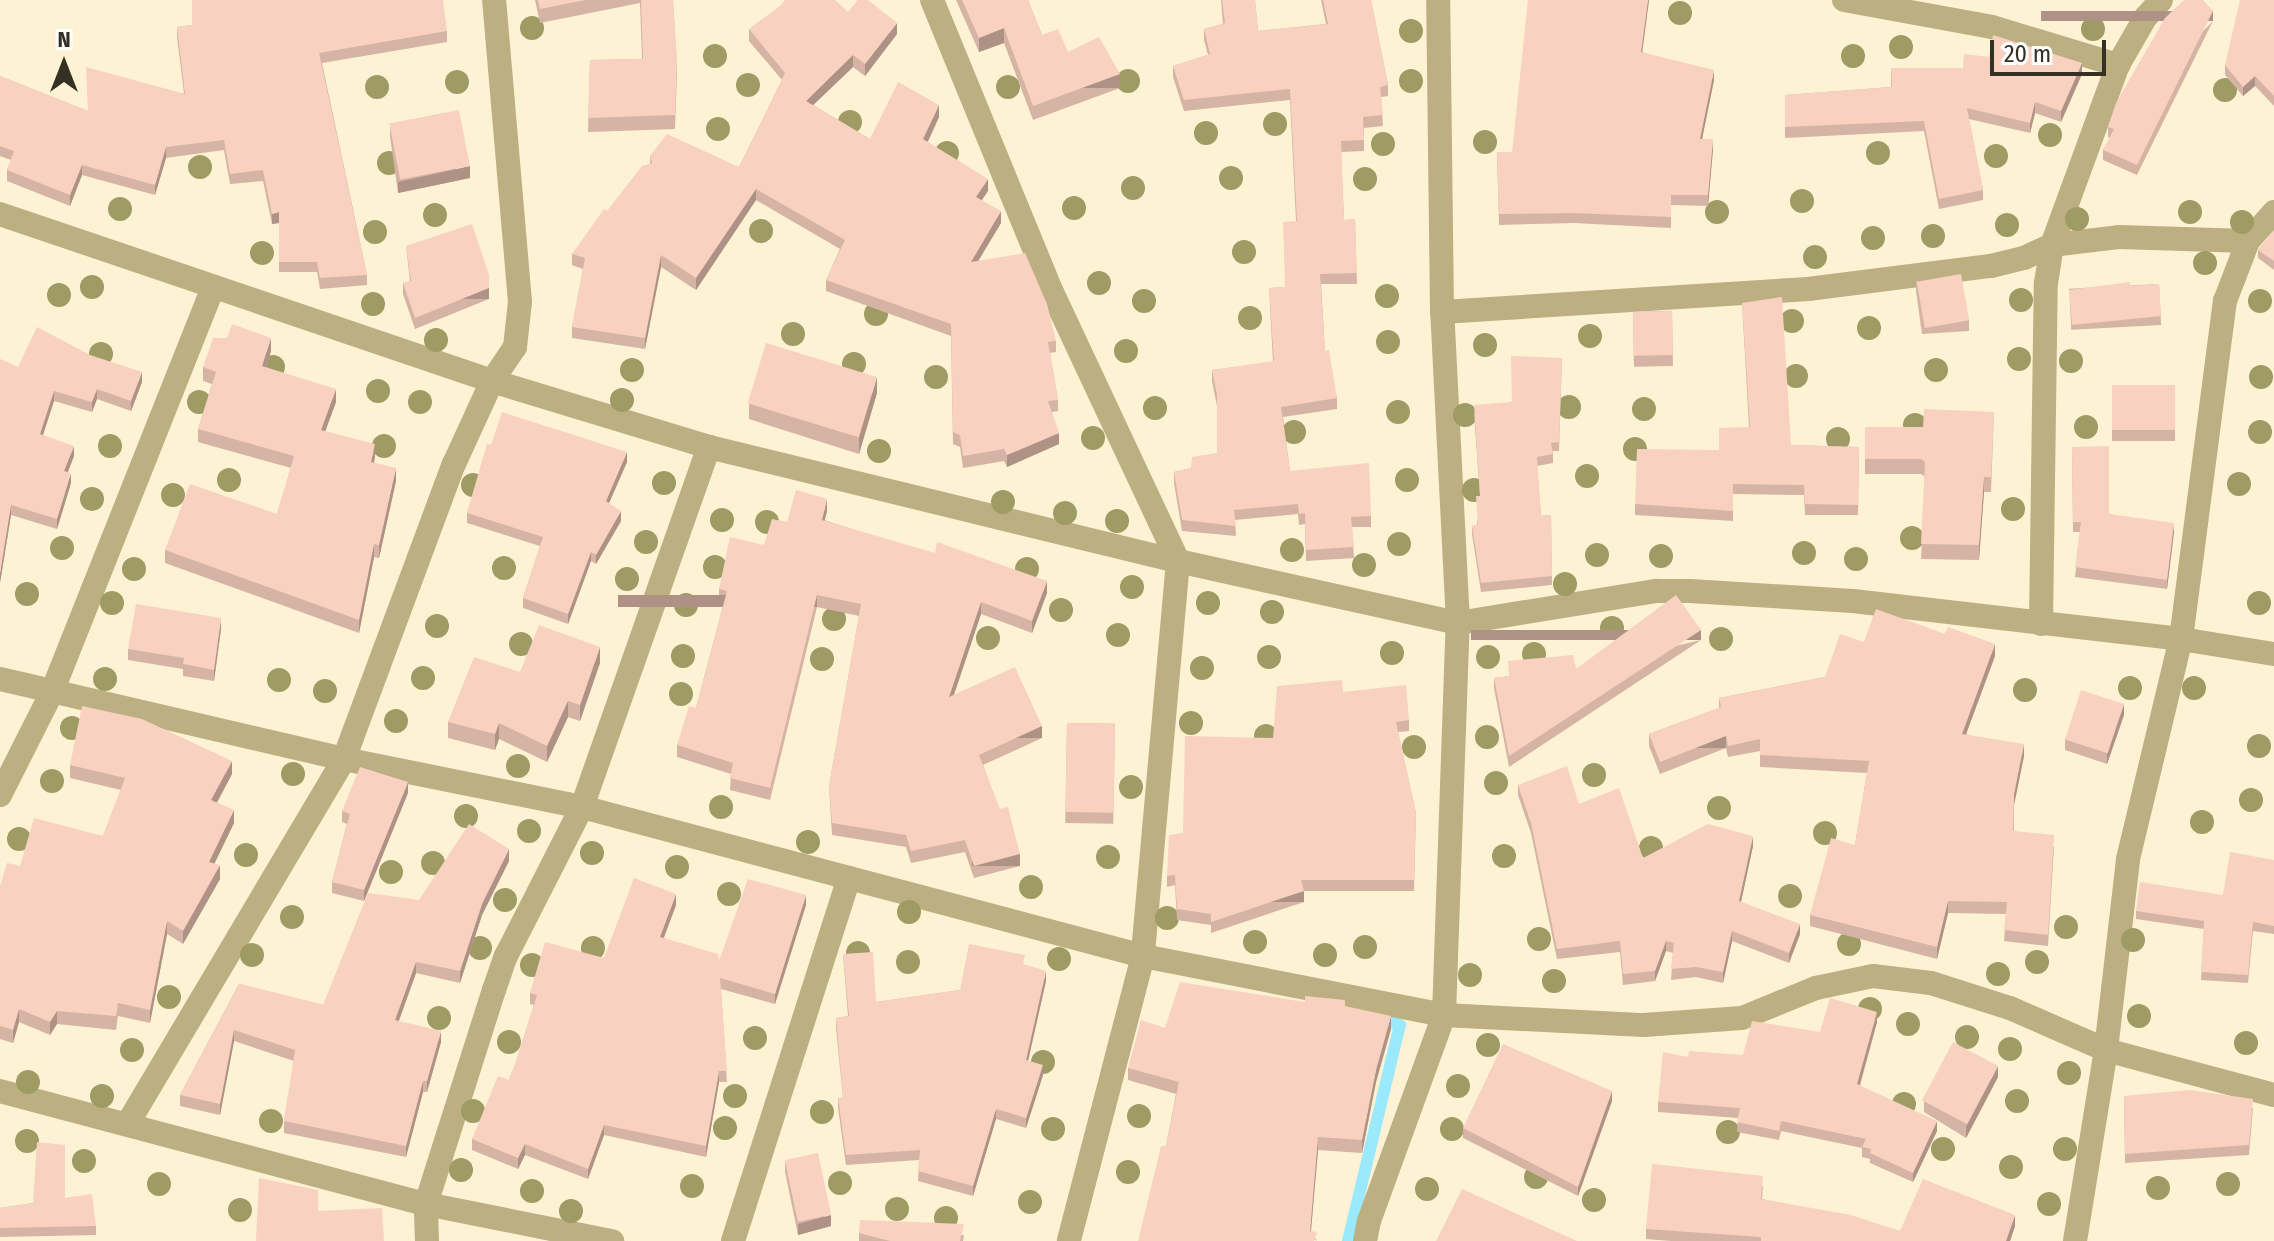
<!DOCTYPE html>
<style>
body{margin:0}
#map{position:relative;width:2274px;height:1241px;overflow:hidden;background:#fdf2d4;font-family:"Fira Sans Condensed",sans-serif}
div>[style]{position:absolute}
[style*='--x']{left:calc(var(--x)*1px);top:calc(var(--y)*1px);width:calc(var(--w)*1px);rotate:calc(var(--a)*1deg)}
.stream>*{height:12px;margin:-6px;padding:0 6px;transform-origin:6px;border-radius:6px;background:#9ae9fd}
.street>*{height:24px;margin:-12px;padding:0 12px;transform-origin:12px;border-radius:12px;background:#bcaf81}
.trees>*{width:24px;height:24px;margin:-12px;border-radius:50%;background:#9e9b65}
.wall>*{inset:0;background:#d5b4a5;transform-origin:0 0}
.shaded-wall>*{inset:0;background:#ae9286;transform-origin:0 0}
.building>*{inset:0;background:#f8d1c0;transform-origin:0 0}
span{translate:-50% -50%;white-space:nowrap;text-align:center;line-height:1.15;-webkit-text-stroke:8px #fff;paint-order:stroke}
.north{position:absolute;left:24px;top:24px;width:80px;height:80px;-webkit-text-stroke:6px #fff;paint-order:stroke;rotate:0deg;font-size:22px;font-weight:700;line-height:32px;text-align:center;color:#343024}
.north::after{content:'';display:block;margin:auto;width:28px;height:36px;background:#343024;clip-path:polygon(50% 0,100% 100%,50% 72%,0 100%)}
.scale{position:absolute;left:1990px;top:40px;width:116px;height:36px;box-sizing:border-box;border:4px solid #343024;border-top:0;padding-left:10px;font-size:24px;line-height:28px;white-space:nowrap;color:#343024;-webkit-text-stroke:6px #fff;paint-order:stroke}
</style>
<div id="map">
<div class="stream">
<div style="--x:1348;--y:1241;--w:222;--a:-76.5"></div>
<div style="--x:1400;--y:1025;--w:26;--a:-159"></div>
</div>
<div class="street">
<div style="--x:932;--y:0;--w:316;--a:67.7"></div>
<div style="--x:1052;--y:292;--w:297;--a:64.9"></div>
<div style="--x:1178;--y:561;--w:397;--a:95.1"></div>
<div style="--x:1143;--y:956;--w:294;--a:104.6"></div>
<div style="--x:1844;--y:0;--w:150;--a:10.3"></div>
<div style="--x:1992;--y:27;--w:132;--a:16.8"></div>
<div style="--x:0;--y:214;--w:520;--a:18.75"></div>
<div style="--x:492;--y:381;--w:227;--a:16.9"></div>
<div style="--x:709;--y:447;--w:483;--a:13.7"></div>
<div style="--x:1178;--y:561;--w:287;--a:12.5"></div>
<div style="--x:1458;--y:623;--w:201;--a:-9.2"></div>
<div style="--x:1656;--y:591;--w:34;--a:0"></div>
<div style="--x:1690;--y:591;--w:163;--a:3.5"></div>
<div style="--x:1853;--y:601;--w:330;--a:6.6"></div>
<div style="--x:2181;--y:639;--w:94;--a:9.2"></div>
<div style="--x:1442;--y:312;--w:367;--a:-3.6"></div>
<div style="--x:1808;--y:289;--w:184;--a:-7.2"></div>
<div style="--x:1991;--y:266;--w:34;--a:-14"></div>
<div style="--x:2024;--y:258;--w:31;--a:-25"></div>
<div style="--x:2052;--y:245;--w:67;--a:-6.8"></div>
<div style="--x:2119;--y:237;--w:129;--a:1.8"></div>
<div style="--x:2041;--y:624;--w:341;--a:-89.2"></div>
<div style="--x:2046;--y:283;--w:38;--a:-81"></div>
<div style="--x:2052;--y:245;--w:192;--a:-69.9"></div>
<div style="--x:2118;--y:65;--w:54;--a:-60.1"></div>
<div style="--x:2145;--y:18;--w:24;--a:-48"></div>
<div style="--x:0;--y:679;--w:353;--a:13.1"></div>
<div style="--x:344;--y:759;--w:243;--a:11.4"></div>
<div style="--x:582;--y:807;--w:580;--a:14.87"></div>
<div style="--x:1143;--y:956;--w:307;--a:11.1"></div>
<div style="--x:1444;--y:1015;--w:200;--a:2.9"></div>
<div style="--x:1644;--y:1025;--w:98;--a:-4.1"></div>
<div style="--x:1742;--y:1018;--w:80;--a:-22.1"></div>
<div style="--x:1816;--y:988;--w:58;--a:-11.9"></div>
<div style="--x:1873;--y:976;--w:58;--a:6.9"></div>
<div style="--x:1931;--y:983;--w:83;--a:17.6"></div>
<div style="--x:2010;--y:1008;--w:105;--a:23.6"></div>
<div style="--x:2106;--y:1050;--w:174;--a:15"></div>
<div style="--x:0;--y:795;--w:115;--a:-63.2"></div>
<div style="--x:52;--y:692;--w:436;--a:-68.3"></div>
<div style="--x:0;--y:1091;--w:441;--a:14.9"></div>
<div style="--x:426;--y:1204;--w:190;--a:11.3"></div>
<div style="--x:128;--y:1123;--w:423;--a:-59.3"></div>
<div style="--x:344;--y:759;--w:315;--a:-69.6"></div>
<div style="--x:454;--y:464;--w:91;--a:-65.4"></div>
<div style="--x:492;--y:381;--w:41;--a:-55.9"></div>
<div style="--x:515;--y:347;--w:45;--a:-83.7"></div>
<div style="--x:520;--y:302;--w:303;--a:-94.9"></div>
<div style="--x:427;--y:1241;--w:37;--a:-92"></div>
<div style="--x:426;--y:1204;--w:225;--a:-72.4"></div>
<div style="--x:494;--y:990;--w:36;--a:-71"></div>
<div style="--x:506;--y:956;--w:167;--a:-63"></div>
<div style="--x:582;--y:807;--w:382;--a:-70.6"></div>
<div style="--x:733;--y:1241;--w:381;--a:-72.3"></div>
<div style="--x:1365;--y:1241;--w:20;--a:-79"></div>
<div style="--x:1369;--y:1221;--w:219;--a:-70"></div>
<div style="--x:1444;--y:1015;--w:392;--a:-88"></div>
<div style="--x:1458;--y:623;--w:311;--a:-92.9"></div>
<div style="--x:1442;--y:312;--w:312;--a:-90.7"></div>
<div style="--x:2075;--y:1241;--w:193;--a:-80.8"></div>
<div style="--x:2106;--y:1050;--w:192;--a:-83.4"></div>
<div style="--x:2128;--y:859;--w:226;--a:-76.5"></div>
<div style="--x:2181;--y:639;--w:341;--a:-82.6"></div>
<div style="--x:2225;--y:301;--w:64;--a:-69"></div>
<div style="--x:2248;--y:241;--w:39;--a:-48"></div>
</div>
<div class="trees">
<div style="left:1680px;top:13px"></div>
<div style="left:532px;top:28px"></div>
<div style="left:2093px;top:29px"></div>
<div style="left:1411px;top:31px"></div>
<div style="left:1901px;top:47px"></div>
<div style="left:715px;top:56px"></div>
<div style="left:1853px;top:56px"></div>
<div style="left:1128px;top:81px"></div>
<div style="left:1411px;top:81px"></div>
<div style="left:457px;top:82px"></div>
<div style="left:748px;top:85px"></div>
<div style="left:377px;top:87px"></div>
<div style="left:1008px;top:87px"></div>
<div style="left:2225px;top:90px"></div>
<div style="left:850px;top:122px"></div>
<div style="left:1275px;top:124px"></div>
<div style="left:718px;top:129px"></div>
<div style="left:1206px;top:133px"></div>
<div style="left:2050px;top:135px"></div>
<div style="left:1485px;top:142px"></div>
<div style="left:1383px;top:144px"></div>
<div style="left:947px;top:153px"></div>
<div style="left:1878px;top:153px"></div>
<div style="left:1996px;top:156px"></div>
<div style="left:389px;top:163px"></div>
<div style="left:200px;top:167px"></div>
<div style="left:1231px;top:178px"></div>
<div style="left:1365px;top:179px"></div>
<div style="left:1133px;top:188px"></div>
<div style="left:1802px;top:201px"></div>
<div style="left:1074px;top:208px"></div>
<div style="left:120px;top:209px"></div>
<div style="left:1717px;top:212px"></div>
<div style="left:2190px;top:212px"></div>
<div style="left:435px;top:215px"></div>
<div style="left:2077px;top:219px"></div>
<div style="left:2242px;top:222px"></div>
<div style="left:2007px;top:225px"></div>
<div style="left:761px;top:231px"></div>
<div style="left:375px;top:232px"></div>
<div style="left:1933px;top:236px"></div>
<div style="left:1873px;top:238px"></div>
<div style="left:1244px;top:252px"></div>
<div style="left:262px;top:253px"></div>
<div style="left:1815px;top:257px"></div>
<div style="left:2205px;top:263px"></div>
<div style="left:1099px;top:283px"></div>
<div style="left:92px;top:287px"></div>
<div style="left:59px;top:295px"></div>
<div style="left:1387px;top:296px"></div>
<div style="left:2021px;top:300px"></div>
<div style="left:1144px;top:301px"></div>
<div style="left:2260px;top:301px"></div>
<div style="left:373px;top:304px"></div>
<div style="left:876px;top:314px"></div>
<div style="left:1250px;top:318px"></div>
<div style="left:1792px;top:321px"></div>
<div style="left:1869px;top:328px"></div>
<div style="left:793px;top:334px"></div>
<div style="left:1590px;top:336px"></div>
<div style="left:436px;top:340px"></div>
<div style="left:1388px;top:342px"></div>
<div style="left:1485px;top:345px"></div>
<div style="left:1126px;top:351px"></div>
<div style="left:101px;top:354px"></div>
<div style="left:2019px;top:359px"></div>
<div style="left:2071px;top:361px"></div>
<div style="left:854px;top:364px"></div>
<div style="left:273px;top:367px"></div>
<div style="left:632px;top:370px"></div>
<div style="left:1936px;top:370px"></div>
<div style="left:1796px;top:376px"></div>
<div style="left:936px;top:377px"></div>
<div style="left:2261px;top:377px"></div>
<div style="left:378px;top:391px"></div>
<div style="left:622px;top:400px"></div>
<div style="left:199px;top:402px"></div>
<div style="left:420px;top:402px"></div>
<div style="left:1569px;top:407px"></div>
<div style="left:1155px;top:408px"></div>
<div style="left:1644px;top:409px"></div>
<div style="left:1398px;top:412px"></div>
<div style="left:1465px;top:415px"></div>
<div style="left:1915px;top:425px"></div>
<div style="left:2086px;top:427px"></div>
<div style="left:1294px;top:432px"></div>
<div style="left:2260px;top:432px"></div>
<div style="left:1093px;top:438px"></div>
<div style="left:1838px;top:439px"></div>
<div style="left:110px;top:446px"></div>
<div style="left:384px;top:446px"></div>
<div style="left:1635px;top:449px"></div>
<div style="left:879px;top:451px"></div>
<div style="left:1587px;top:476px"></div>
<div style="left:229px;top:480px"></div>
<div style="left:1407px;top:480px"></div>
<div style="left:664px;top:483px"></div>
<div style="left:2239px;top:484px"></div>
<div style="left:473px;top:485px"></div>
<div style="left:1474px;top:490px"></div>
<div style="left:173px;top:495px"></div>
<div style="left:92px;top:499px"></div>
<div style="left:1003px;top:502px"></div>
<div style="left:2013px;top:509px"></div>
<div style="left:1065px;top:513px"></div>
<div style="left:722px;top:520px"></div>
<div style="left:1117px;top:521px"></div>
<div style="left:767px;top:522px"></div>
<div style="left:1912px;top:538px"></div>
<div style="left:646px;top:542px"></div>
<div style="left:1399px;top:544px"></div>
<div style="left:62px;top:548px"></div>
<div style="left:1292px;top:550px"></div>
<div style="left:1804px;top:553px"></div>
<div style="left:1597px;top:555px"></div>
<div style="left:1661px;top:556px"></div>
<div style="left:1856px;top:559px"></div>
<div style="left:1364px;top:565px"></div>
<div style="left:715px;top:567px"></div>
<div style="left:504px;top:568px"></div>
<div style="left:134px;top:569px"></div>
<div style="left:1027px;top:569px"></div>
<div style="left:627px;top:579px"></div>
<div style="left:1565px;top:584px"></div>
<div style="left:1132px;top:587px"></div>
<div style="left:27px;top:594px"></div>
<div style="left:112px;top:603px"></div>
<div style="left:1208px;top:603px"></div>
<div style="left:2259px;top:603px"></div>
<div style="left:686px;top:605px"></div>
<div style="left:1061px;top:610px"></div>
<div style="left:1272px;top:612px"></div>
<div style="left:834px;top:619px"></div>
<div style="left:437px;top:626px"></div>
<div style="left:1612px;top:628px"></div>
<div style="left:1118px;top:635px"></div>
<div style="left:988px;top:638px"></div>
<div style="left:1721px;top:639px"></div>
<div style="left:521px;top:644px"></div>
<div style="left:1392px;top:653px"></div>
<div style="left:1534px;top:654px"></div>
<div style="left:683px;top:656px"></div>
<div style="left:1269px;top:657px"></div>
<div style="left:1488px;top:657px"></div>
<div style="left:822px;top:659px"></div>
<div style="left:1202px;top:668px"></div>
<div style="left:423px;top:678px"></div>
<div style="left:105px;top:679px"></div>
<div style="left:279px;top:680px"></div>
<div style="left:2130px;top:688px"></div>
<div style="left:2194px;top:688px"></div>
<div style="left:2025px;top:690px"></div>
<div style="left:325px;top:691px"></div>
<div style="left:681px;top:694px"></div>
<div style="left:396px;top:721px"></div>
<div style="left:1191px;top:723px"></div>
<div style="left:72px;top:728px"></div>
<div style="left:1266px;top:736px"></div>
<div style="left:1487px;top:737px"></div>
<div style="left:2259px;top:746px"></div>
<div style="left:1414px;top:747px"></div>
<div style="left:518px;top:766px"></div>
<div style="left:293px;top:774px"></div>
<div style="left:1594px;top:775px"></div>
<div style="left:52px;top:781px"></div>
<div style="left:1496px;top:783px"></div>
<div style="left:1131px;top:787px"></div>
<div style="left:2251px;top:800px"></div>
<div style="left:721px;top:807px"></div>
<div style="left:1719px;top:808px"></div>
<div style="left:466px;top:816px"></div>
<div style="left:2202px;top:822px"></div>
<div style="left:529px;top:831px"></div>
<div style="left:1825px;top:833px"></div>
<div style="left:19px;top:839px"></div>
<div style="left:808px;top:842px"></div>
<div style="left:1651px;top:848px"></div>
<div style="left:592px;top:853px"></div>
<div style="left:246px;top:855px"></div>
<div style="left:1504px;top:856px"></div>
<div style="left:1108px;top:857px"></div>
<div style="left:433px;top:863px"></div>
<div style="left:677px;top:867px"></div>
<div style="left:391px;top:872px"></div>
<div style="left:1031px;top:887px"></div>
<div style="left:729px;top:894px"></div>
<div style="left:1790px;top:896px"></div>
<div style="left:505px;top:900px"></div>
<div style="left:909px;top:912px"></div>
<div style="left:292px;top:917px"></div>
<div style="left:1167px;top:918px"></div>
<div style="left:2066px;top:927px"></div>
<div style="left:1539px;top:939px"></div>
<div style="left:2133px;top:940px"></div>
<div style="left:1255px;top:942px"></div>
<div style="left:1849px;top:944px"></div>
<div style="left:1365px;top:947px"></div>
<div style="left:480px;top:948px"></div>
<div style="left:593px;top:948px"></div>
<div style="left:858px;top:953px"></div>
<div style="left:252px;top:955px"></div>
<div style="left:1325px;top:955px"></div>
<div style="left:1059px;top:959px"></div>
<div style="left:908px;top:962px"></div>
<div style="left:2037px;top:962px"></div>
<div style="left:532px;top:965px"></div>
<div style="left:1998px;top:974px"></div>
<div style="left:1470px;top:975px"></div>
<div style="left:1554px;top:981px"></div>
<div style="left:169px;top:997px"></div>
<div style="left:1870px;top:1009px"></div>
<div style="left:2139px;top:1016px"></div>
<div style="left:439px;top:1018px"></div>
<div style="left:1908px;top:1024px"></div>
<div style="left:1967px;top:1037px"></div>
<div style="left:755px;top:1038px"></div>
<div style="left:509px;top:1042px"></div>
<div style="left:2246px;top:1043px"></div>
<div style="left:1488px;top:1045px"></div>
<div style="left:2010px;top:1049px"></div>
<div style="left:132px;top:1050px"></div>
<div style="left:1043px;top:1062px"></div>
<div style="left:2069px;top:1073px"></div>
<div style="left:28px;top:1082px"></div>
<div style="left:1458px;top:1086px"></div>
<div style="left:102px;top:1096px"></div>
<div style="left:735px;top:1096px"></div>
<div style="left:2017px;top:1101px"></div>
<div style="left:1904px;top:1104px"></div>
<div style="left:473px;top:1111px"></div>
<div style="left:822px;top:1112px"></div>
<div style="left:1139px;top:1116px"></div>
<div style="left:271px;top:1121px"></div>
<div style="left:725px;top:1128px"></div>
<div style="left:1053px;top:1129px"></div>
<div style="left:1452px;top:1129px"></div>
<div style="left:1728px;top:1132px"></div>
<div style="left:27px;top:1141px"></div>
<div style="left:1943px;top:1149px"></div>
<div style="left:2065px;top:1149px"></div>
<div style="left:84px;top:1161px"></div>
<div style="left:2011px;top:1167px"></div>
<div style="left:461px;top:1170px"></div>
<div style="left:1128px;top:1172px"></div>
<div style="left:1536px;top:1177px"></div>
<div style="left:840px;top:1183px"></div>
<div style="left:159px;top:1184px"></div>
<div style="left:2228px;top:1184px"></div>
<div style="left:692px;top:1186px"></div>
<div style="left:2158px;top:1188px"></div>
<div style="left:1427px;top:1189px"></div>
<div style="left:532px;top:1191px"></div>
<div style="left:1594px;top:1200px"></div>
<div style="left:1030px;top:1202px"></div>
<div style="left:2049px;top:1204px"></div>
<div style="left:897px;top:1209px"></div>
<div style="left:240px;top:1210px"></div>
<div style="left:571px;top:1211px"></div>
<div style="left:946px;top:1218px"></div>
</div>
<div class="wall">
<div style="clip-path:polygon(535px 0,673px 0,677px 72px,675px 129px,588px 132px,590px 60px,642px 59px,640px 3px,540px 23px)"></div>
<div style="clip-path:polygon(956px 0,1028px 0,1042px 35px,1120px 88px,1033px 120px,1004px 43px,979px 52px)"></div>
<div style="clip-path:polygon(1221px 0,1255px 0,1258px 31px,1326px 24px,1321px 0,1371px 0,1388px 85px,1388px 96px,1381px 97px,1383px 126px,1364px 128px,1364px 151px,1341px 152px,1344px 220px,1355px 219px,1357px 284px,1321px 284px,1325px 351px,1337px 398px,1337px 409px,1283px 417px,1290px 471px,1371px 516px,1371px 527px,1352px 527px,1354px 558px,1306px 561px,1305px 524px,1299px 525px,1298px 514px,1235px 520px,1236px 536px,1182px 531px,1174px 483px,1174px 472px,1191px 468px,1217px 453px,1217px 406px,1212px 381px,1212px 370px,1273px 362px,1269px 288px,1285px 287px,1296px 221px,1290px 100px,1184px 111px,1173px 77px,1173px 66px,1208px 55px,1204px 40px,1204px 29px,1223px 24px)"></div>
<div style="clip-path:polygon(1649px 0,1642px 52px,1714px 80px,1702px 139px,1713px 149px,1708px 206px,1671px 205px,1671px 228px,1574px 223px,1499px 225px,1497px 152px,1512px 152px)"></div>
<div style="clip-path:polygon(2274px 0,2274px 106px,2255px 86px,2243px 96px,2225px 75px,2225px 65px)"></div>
<div style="clip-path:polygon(848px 12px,897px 34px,865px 76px,853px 67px,813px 105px,870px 139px,939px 117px,928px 142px,988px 191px,981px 200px,1001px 223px,978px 261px,1056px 341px,1056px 352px,1050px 353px,1058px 400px,1058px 411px,1052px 412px,1059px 444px,1007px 467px,1004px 461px,963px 468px,960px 447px,953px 444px,951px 336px,826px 291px,826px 280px,840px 249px,756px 200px,696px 290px,661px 267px,645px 349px,572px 338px,572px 327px,583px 269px,572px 265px,572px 254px,650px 163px,650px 156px,739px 167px,782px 80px,749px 41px,749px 29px)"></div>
<div style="clip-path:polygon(2213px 21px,2137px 175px,2103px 160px,2103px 150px,2110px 138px,2108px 137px,2108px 127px)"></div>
<div style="clip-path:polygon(192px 25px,447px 31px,447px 42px,322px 63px,367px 275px,367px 285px,320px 289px,317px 272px,279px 272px,279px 223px,272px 224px,263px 181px,230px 184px,224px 150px,166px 158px,155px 195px,82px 175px,70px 206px,7px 181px,7px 170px,11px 160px,0 156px,0 76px,88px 111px,184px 93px,177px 37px,177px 27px)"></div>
<div style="clip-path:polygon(1891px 68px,2082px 74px,2061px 122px,2035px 113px,2030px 133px,1969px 119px,1983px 190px,1983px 200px,1939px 209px,1924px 131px,1785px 138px,1785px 95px,1891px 87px)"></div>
<div style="clip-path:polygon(390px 125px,470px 178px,398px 193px,390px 136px)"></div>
<div style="clip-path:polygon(2274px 231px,2274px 270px,2258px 258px,2258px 250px)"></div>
<div style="clip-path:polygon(406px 246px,489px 299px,415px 329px,403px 294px,403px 283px,410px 281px)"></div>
<div style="clip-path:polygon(1916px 280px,1969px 320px,1969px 331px,1922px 334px,1916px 291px)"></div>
<div style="left:2159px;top:284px;width:41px;height:90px;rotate:87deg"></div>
<div style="clip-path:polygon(1742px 303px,1791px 445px,1859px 447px,1858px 515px,1805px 515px,1804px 495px,1733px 494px,1733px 521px,1635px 515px,1635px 504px,1719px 450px,1749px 427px)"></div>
<div style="left:1672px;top:311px;width:55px;height:39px;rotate:89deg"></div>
<div style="clip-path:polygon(271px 351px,266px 367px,336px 402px,325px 431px,375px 457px,374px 462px,396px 481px,379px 558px,374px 557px,359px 633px,165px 563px,165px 550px,277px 514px,291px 468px,198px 442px,198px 429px,212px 384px,203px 381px,203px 367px)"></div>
<div style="clip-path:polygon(1562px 358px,1559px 451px,1553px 451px,1553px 463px,1537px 466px,1541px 515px,1551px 515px,1552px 585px,1481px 592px,1472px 534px,1472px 526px,1477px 525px,1480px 496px,1474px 414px,1511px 402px)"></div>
<div style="clip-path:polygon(18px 367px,142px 382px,131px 411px,97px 399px,92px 412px,54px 401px,43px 435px,74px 456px,68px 472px,71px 483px,57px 529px,11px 515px,0 583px)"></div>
<div style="left:2175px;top:385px;width:56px;height:63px;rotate:90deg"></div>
<div style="clip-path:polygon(877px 393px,859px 454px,749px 419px,749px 404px)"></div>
<div style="clip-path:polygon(1994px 412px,1991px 492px,1984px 492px,1979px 560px,1921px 559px,1925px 477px,1921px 474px,1865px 474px,1865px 427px,1923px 427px)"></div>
<div style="clip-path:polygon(491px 445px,627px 462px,609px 503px,621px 521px,596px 564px,591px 561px,568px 624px,523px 608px,523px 598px,540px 546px,467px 523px,467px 513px)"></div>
<div style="clip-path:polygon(2072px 447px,2109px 514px,2174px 532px,2167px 589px,2075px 577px,2080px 532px,2073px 532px)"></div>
<div style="clip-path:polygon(827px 511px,824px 520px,1047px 593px,1032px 633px,981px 614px,954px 695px,1042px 738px,983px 765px,1020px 866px,974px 878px,965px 852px,911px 863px,906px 847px,832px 835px,829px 786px,859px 616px,817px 607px,770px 800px,730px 790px,731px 774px,677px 757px,677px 745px,696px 708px,724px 602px,719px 601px,719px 589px,787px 522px)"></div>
<div style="clip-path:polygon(221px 629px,214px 681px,183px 676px,183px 669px,128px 660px,128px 649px)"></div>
<div style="clip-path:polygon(1701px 640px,1509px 767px,1494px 688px,1494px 678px,1576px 669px)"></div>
<div style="clip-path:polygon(1864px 642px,1995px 656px,1966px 734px,2024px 756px,2014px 805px,2014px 831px,2054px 847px,2048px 946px,2004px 941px,2006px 914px,1948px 913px,1937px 959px,1810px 926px,1810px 915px,1855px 845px,1867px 773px,1760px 767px,1760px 751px,1728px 757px,1726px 748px,1660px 774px,1649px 746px,1649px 734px,1719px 708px,1719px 698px,1825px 677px)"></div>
<div style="clip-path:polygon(600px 663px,580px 721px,568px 717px,547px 762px,499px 739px,495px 750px,448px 738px,448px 722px,520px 672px)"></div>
<div style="clip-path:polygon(1343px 692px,1409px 720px,1409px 731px,1398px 732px,1416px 813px,1414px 891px,1304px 891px,1304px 902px,1211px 933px,1211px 925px,1177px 920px,1175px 885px,1167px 887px,1167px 876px,1183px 833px,1273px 738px)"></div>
<div style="clip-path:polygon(2124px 715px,2107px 764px,2065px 750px,2065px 739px)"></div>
<div style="left:1067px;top:723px;width:48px;height:100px;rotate:1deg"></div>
<div style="clip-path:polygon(70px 765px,232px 774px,217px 803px,234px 823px,214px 864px,220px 879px,183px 944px,167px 934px,150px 1023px,118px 1016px,116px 1030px,57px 1024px,50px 1035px,19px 1022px,13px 1043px,0 1039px,0 886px,20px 866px,103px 836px,121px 790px,70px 778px)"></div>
<div style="clip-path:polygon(1518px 785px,1579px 804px,1643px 858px,1753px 846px,1741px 902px,1800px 934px,1789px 963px,1732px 941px,1723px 983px,1696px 977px,1671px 980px,1673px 953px,1666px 951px,1655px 981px,1623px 985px,1620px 952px,1557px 959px,1531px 833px,1518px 795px)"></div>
<div style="clip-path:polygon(408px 793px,364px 901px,332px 893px,332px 882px,347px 824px,342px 822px,342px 811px)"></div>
<div style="clip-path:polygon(2274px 860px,2274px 934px,2253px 931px,2248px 983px,2201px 980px,2204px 929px,2136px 919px,2136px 911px,2223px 895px)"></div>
<div style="clip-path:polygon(509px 861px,482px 915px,460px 983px,416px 973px,399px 1021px,441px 1042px,427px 1092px,423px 1092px,406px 1157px,284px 1133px,284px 1121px,294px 1061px,234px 1041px,220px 1115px,180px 1106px,180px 1095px,239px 984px,323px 1005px,419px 900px)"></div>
<div style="clip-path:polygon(676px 905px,664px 938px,719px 961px,806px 905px,775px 1004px,721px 989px,727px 1082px,719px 1082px,706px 1157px,604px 1135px,588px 1179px,525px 1155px,518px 1169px,472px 1150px,472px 1139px,509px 1080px,516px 1062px,534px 1005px,530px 1004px,530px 993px,604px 958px)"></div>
<div style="clip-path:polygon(843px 954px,876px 1002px,960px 990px,1025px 965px,1046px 981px,1028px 1061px,1043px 1075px,1026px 1128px,996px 1119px,973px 1196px,918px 1181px,919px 1160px,846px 1165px,838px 1108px,838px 1098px,843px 1098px,836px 1028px,836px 1018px,848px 1016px)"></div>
<div style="clip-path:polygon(1305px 1002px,1345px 1006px,1391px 1029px,1376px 1082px,1362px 1153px,1318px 1150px,1311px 1231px,1317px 1241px,1166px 1146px,1176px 1094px,1128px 1080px,1128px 1068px,1165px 1028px)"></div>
<div style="clip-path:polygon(1877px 1022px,1860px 1086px,1937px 1131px,1913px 1182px,1870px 1163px,1870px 1159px,1862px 1157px,1862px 1148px,1781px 1131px,1779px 1140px,1737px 1132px,1738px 1118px,1658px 1112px,1658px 1102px,1688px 1057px,1743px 1055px,1820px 1032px)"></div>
<div style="clip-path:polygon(1998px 1077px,1966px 1138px,1924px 1112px,1924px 1101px)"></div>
<div style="clip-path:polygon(2124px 1096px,2253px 1108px,2249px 1155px,2125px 1163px)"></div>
<div style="clip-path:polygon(1612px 1101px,1578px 1196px,1463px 1138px,1463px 1128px)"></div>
<div style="clip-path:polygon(785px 1161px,831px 1226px,798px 1235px,785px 1172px)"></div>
<div style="clip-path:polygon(1763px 1186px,1762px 1199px,1900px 1231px,2015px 1226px,2010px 1241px,1671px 1241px,1646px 1239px,1646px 1229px)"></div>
<div style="clip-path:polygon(65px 1198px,96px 1226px,96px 1235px,0 1237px,0 1208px)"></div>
<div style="clip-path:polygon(859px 1233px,964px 1235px,963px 1241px,859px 1241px)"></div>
</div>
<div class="shaded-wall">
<div style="clip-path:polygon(1648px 0,1649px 0,1641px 62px,1641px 52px)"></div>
<div style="left:2213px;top:11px;width:10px;height:172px;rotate:90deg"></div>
<div style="clip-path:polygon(897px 23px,897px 34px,865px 76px,865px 64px)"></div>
<div style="clip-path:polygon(1004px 28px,1004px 43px,979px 52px,979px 38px)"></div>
<div style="clip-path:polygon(853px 55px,853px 67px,806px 112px,806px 101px)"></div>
<div style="clip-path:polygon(2082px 63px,2082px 74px,2061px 122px,2061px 111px)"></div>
<div style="clip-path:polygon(1714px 70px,1714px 80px,1700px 149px,1700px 139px)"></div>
<div style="left:1120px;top:74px;width:14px;height:93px;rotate:90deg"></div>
<div style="clip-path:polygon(2255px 76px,2255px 86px,2243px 96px,2243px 87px)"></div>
<div style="clip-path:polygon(2035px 102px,2035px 113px,2030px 133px,2030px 123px)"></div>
<div style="clip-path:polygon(939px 105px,939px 117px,923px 151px,923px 139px)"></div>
<div style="clip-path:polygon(1713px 139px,1713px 149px,1708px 206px,1708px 195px)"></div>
<div style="clip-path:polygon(166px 147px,166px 158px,155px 195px,155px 185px)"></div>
<div style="clip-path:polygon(82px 165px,82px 175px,70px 206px,70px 195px)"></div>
<div style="clip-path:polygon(470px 166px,470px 178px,398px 193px,398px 182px)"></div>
<div style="clip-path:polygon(988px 179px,988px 191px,976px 209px,976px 197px)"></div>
<div style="clip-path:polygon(756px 189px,756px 200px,696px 290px,696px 278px)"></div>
<div style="clip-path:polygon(1001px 211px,1001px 223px,971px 273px,971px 262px)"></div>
<div style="clip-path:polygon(279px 212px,279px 223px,272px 224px,272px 214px)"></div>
<div style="clip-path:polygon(661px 255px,661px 267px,645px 349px,645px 338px)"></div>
<div style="left:489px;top:288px;width:11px;height:80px;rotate:90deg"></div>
<div style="clip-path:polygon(271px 338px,271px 351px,262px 379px,262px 366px)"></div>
<div style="clip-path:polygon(142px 372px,142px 382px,131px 411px,131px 401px)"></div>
<div style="clip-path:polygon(877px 377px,877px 393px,859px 454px,859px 438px)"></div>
<div style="clip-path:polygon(97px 389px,97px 399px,92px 412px,92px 402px)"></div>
<div style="clip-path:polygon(336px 389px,336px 402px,321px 443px,321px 430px)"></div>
<div style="clip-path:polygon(54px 391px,54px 401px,40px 444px,40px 434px)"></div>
<div style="clip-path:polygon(1059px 433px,1059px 444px,1007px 467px,1007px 455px)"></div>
<div style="clip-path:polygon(375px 444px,375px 457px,371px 475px,371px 462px)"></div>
<div style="clip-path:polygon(74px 446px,74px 456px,64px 481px,64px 471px)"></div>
<div style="clip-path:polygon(627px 452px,627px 462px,606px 510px,606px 501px)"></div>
<div style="clip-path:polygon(396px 468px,396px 481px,379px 558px,379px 545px)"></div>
<div style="clip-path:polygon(71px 473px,71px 483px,57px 529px,57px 519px)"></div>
<div style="clip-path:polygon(1984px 477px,1984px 492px,1979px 560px,1979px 545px)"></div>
<div style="clip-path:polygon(827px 499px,827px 511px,822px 532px,822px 520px)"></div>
<div style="clip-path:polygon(11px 505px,11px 515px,0 583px,0 573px)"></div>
<div style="clip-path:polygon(621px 511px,621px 521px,596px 564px,596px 555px)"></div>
<div style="clip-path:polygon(2174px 523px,2174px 532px,2167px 589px,2167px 580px)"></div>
<div style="clip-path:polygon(374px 544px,374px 557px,359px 633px,359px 620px)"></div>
<div style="clip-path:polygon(591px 552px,591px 561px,568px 624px,568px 614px)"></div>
<div style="clip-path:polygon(1047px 581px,1047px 593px,1032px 633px,1032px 621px)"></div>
<div style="left:817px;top:595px;width:12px;height:199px;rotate:90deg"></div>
<div style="clip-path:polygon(981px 602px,981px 614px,949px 709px,949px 697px)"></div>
<div style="clip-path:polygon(221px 618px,221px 629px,214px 681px,214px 670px)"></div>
<div style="left:1701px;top:630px;width:10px;height:230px;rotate:90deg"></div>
<div style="clip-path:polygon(1995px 644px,1995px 656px,1962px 745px,1962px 734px)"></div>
<div style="clip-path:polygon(600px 647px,600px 663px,580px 721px,580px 705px)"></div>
<div style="clip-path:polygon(568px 701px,568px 717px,547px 762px,547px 746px)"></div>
<div style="clip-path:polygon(2124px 704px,2124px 715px,2107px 764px,2107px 753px)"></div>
<div style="clip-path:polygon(499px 723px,499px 739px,495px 750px,495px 734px)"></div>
<div style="left:1042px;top:726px;width:12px;height:69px;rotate:90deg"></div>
<div style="left:1726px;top:736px;width:12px;height:71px;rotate:90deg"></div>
<div style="clip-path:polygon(2024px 744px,2024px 756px,2014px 805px,2014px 794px)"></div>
<div style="clip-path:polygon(232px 761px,232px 774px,211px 813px,211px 800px)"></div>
<div style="clip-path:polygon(408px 782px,408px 793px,364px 901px,364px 890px)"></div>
<div style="clip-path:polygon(234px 810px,234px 823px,209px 875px,209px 862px)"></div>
<div style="clip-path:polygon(1753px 836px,1753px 846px,1739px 911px,1739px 901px)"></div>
<div style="clip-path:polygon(509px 849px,509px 861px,482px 915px,460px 983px,460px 971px,482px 904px)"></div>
<div style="left:1020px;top:854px;width:12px;height:48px;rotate:90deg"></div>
<div style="clip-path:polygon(220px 865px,220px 879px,183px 944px,183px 931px)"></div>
<div style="left:1304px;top:891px;width:11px;height:98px;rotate:90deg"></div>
<div style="clip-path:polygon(676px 894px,676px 905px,660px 947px,660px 937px)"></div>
<div style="clip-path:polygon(806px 895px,806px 905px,775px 1004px,775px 994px)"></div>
<div style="clip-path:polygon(1948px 901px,1948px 913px,1937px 959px,1937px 947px)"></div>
<div style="clip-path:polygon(167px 921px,167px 934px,150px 1023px,150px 1010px)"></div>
<div style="clip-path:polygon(1800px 924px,1800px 934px,1789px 963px,1789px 953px)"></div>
<div style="clip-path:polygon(1732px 931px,1732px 941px,1723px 983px,1723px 972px)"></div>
<div style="clip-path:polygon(1666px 941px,1666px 951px,1655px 981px,1655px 971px)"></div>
<div style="clip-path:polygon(416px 962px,416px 973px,395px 1031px,395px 1020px)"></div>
<div style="clip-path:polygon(1046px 971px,1046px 981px,1026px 1070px,1026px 1060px)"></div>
<div style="clip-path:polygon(19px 1009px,19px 1022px,13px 1043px,13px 1030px)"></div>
<div style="clip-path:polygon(57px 1011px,57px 1024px,50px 1035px,50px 1022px)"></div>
<div style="clip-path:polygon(1877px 1012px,1877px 1022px,1857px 1094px,1857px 1084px)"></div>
<div style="clip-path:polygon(1391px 1016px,1391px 1029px,1376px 1082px,1362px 1153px,1362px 1140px,1376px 1070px)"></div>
<div style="clip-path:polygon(234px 1030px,234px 1041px,220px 1115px,220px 1104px)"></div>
<div style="clip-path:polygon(441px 1031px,441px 1042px,427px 1092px,427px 1081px)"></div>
<div style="clip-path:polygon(1043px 1065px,1043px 1075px,1026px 1128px,1026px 1118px)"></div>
<div style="clip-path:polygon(1998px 1066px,1998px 1077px,1966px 1138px,1966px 1127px)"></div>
<div style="clip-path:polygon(719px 1071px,719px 1082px,706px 1157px,706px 1146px)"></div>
<div style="clip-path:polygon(423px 1081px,423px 1092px,406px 1157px,406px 1146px)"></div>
<div style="clip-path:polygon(1612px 1091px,1612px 1101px,1578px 1196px,1578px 1187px)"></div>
<div style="clip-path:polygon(996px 1109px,996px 1119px,973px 1196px,973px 1186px)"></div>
<div style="clip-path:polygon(1937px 1121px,1937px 1131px,1913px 1182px,1913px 1173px)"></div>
<div style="clip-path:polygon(604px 1125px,604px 1135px,588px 1179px,588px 1169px)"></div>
<div style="clip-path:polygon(1318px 1137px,1318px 1150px,1310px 1241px,1310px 1231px)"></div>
<div style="clip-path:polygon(525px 1144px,525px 1155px,518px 1169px,518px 1158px)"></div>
<div style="clip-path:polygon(831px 1215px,831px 1226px,798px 1235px,798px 1224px)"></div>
<div style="clip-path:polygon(2015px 1215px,2015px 1226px,2010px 1241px,2006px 1241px)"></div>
</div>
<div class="building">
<div style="clip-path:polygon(192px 0,443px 0,447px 31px,319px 53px,367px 275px,320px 278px,317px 262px,279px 262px,279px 212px,272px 214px,263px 170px,230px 174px,224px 140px,166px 147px,155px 185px,82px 165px,70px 195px,7px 170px,14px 151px,0 146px,0 76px,88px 111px,86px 67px,185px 94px,177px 27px,192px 25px)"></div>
<div style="clip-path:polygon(538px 0,585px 0,540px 9px)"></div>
<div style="clip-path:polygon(641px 0,673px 0,677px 58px,675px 115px,588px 118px,590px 60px,643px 59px)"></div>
<div style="clip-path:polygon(785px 0,835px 0,848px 12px,858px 0,868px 0,897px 23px,865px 64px,853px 55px,806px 101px,870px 139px,898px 82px,939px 105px,923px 139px,988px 179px,976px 197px,1001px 211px,971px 262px,1025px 253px,1047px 304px,1056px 341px,1048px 342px,1058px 400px,1048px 401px,1059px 433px,1007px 455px,1004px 449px,963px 456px,960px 435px,953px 432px,951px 324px,826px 280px,845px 240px,756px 189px,696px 278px,661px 255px,645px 338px,572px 327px,585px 258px,572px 254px,604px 209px,607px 211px,642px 166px,652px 163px,650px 156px,667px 134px,739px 167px,785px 73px,749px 29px,780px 6px)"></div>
<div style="clip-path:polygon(962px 0,1028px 0,1042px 35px,1058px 29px,1068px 52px,1099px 37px,1120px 74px,1033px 106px,1004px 28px,979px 38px)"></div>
<div style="clip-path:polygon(1222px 0,1255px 0,1258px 31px,1328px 24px,1323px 0,1371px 0,1388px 85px,1380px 87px,1383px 115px,1363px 117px,1364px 140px,1341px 141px,1344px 220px,1355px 219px,1357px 273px,1320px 274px,1325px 351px,1329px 350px,1337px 398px,1281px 407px,1290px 471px,1369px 463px,1371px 516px,1351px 517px,1354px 547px,1306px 550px,1305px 513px,1299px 514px,1298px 504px,1234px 510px,1236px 526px,1182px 520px,1174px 472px,1191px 468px,1192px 457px,1217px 453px,1217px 395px,1212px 370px,1274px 361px,1269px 288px,1285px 287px,1283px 222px,1297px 221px,1290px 89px,1184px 100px,1173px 66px,1210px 54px,1204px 29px,1225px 23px)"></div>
<div style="clip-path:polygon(1528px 0,1648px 0,1641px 52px,1714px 70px,1700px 139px,1713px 139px,1708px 195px,1671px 195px,1671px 217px,1574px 213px,1499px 214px,1497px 152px,1512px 152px)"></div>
<div style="clip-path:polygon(2184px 0,2203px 0,2213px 11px,2137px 165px,2103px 150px,2114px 129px,2108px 127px,2116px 103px,2165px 18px)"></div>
<div style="clip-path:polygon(2240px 0,2274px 0,2274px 96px,2255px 76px,2243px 87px,2225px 65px)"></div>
<div style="clip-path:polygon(1993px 35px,2082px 63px,2061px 111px,2035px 102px,2030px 123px,1967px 108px,1983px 190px,1939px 199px,1924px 121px,1785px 127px,1785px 95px,1892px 87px,1891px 68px,1963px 68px,1964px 54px,1989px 57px)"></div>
<div style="left:459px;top:110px;width:57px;height:71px;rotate:79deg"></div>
<div style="clip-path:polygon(472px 224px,489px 275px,489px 288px,415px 318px,403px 283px,411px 281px,406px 246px)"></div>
<div style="clip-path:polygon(2274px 231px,2274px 261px,2258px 250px)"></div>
<div style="left:1961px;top:274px;width:47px;height:45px;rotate:80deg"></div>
<div style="clip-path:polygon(2130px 282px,2130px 286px,2159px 284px,2161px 316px,2072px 325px,2069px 290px)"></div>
<div style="clip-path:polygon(1782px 297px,1791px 445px,1859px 447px,1858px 505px,1805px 504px,1804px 485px,1733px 484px,1733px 511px,1635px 504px,1637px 449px,1719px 450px,1719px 428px,1750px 427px,1742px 303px)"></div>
<div style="left:1672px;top:311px;width:44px;height:39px;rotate:89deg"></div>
<div style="clip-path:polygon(232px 324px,271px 338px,262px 366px,336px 389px,321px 430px,375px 444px,371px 462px,396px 468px,379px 545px,374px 544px,359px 620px,165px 550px,190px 484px,277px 514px,294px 456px,198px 429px,216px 372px,203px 367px,213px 338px,227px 338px)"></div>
<div style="clip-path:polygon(37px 327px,90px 355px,142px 372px,131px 401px,97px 389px,92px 402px,54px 391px,40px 434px,74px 446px,64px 471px,71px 473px,57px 519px,11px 505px,0 573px,0 359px,18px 367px)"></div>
<div style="left:766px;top:343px;width:116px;height:63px;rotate:17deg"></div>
<div style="clip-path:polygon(1511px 356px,1562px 358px,1559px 442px,1551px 443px,1553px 454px,1537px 457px,1541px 515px,1551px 515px,1552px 576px,1481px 583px,1472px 526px,1478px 525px,1476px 496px,1480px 496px,1474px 405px,1512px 402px)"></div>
<div style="left:2175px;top:385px;width:45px;height:63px;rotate:90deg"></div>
<div style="clip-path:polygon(1924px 409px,1994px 412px,1991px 477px,1984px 477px,1979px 545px,1921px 544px,1925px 462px,1921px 459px,1865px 459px,1865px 427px,1923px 427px)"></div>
<div style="clip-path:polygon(502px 412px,627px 452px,606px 501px,621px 511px,596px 555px,591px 552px,568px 614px,523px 598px,543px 537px,467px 513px,487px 444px,491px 445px)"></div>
<div style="clip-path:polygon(2109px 446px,2109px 514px,2174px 523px,2167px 580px,2075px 567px,2081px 522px,2073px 522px,2072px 447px)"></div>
<div style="clip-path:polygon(796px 490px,827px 499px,822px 520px,935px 553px,937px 542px,1047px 581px,1032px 621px,981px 602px,949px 697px,1015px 667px,1042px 726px,979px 755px,1000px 809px,1008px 807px,1020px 854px,974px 866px,965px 840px,911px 851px,906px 835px,832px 823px,829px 786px,861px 604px,817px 595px,770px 788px,730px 778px,733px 763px,677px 745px,689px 706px,696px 708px,727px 591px,719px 589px,730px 537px,764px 545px,772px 519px,787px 522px)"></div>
<div style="clip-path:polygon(1676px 595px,1701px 630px,1509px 756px,1494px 678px,1509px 676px,1508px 661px,1573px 655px,1576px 669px)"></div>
<div style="clip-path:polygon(136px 604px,221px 618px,214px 670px,183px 664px,184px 658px,128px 649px)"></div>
<div style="clip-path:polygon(1876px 609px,1945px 634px,1948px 627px,1995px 644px,1962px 734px,2024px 744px,2014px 794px,2013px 831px,2054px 835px,2048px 935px,2004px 930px,2007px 902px,1948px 901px,1937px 947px,1810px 915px,1831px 838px,1855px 845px,1869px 761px,1760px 755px,1760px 739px,1728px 746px,1726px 736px,1660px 762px,1649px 734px,1721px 707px,1719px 698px,1825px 677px,1840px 634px,1864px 642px)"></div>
<div style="clip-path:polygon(539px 625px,600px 647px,580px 705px,568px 701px,547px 746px,499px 723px,495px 734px,448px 722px,474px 657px,520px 672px)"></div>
<div style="clip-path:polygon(1342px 680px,1343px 692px,1406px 685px,1409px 720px,1396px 722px,1416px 813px,1414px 880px,1301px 880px,1304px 891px,1211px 922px,1211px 914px,1177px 909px,1175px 875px,1167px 876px,1169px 835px,1183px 833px,1185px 736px,1273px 738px,1277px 686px)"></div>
<div style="left:2081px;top:690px;width:45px;height:52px;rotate:18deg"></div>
<div style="clip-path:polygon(82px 706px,142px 719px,232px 761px,211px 800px,234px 810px,209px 862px,220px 865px,183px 931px,167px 921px,150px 1010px,118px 1003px,116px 1016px,57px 1011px,50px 1022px,19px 1009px,13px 1030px,0 1026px,0 886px,7px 863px,20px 866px,34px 818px,103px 836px,125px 778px,70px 765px)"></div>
<div style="left:1067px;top:723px;width:48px;height:89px;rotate:1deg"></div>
<div style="clip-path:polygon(1567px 766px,1579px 804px,1619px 788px,1643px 858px,1708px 824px,1753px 836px,1739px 901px,1800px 924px,1789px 953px,1732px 931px,1723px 972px,1696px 967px,1671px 969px,1674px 943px,1666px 941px,1655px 971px,1623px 974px,1620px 941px,1557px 949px,1531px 823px,1518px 785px)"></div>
<div style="clip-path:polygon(360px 767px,408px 782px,364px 890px,332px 882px,350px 814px,342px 811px)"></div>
<div style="clip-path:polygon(469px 824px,509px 849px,482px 904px,460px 971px,416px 962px,395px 1020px,441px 1031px,427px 1081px,423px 1081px,406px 1146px,284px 1121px,295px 1050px,234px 1030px,220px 1104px,180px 1095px,239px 984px,323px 1005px,368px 893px,419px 900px)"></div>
<div style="clip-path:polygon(2230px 852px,2274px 860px,2274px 926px,2253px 922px,2248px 975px,2201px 972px,2204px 921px,2136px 911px,2140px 882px,2223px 895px)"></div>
<div style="clip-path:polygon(634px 878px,676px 894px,660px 937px,718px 954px,719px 961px,748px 879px,806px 895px,775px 994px,720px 978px,727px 1071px,719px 1071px,706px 1146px,604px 1125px,588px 1169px,525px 1144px,518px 1158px,472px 1139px,498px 1076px,509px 1080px,516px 1062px,537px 995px,530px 993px,545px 942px,604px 958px)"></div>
<div style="clip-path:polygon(969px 944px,1025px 955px,1023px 964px,1046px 971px,1026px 1060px,1043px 1065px,1026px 1118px,996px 1109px,973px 1186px,918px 1171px,920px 1150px,846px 1155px,838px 1098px,843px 1097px,836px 1018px,849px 1016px,843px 954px,873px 952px,876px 1002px,960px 990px)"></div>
<div style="clip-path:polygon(1180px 982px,1305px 1002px,1305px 996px,1345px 1000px,1345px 1006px,1391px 1016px,1376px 1070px,1362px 1140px,1318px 1137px,1310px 1231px,1317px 1232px,1314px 1241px,1138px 1241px,1161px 1146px,1166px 1146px,1179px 1082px,1128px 1068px,1141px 1020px,1165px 1028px)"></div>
<div style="clip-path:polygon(1830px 998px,1877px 1012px,1857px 1084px,1937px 1121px,1913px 1173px,1870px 1153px,1871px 1149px,1862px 1147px,1866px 1139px,1781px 1121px,1779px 1131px,1737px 1122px,1740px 1108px,1658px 1102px,1663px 1052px,1688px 1057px,1689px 1051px,1743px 1055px,1752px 1021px,1820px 1032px)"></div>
<div style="left:1953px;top:1042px;width:51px;height:66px;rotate:28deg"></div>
<div style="clip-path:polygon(1503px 1044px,1612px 1091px,1578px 1187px,1463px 1128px)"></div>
<div style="clip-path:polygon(2190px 1090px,2253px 1099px,2249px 1145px,2125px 1154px,2124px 1096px)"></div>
<div style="clip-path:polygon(37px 1142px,65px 1145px,65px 1198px,92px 1194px,96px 1226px,0 1228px,0 1208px,33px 1203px)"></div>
<div style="left:818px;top:1153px;width:63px;height:34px;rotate:78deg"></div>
<div style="clip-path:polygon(1652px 1164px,1763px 1176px,1761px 1199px,1851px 1215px,1900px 1231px,1923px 1179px,2015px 1215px,2006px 1241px,1761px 1241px,1761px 1237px,1646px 1229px)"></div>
<div style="clip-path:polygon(259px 1178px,318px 1190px,318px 1211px,382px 1208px,384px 1241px,256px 1241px)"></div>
<div style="clip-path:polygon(1462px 1189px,1577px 1241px,1436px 1241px)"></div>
<div style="clip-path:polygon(860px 1220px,964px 1224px,960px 1241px,890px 1241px,859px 1233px)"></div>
</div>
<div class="north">N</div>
<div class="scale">20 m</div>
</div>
